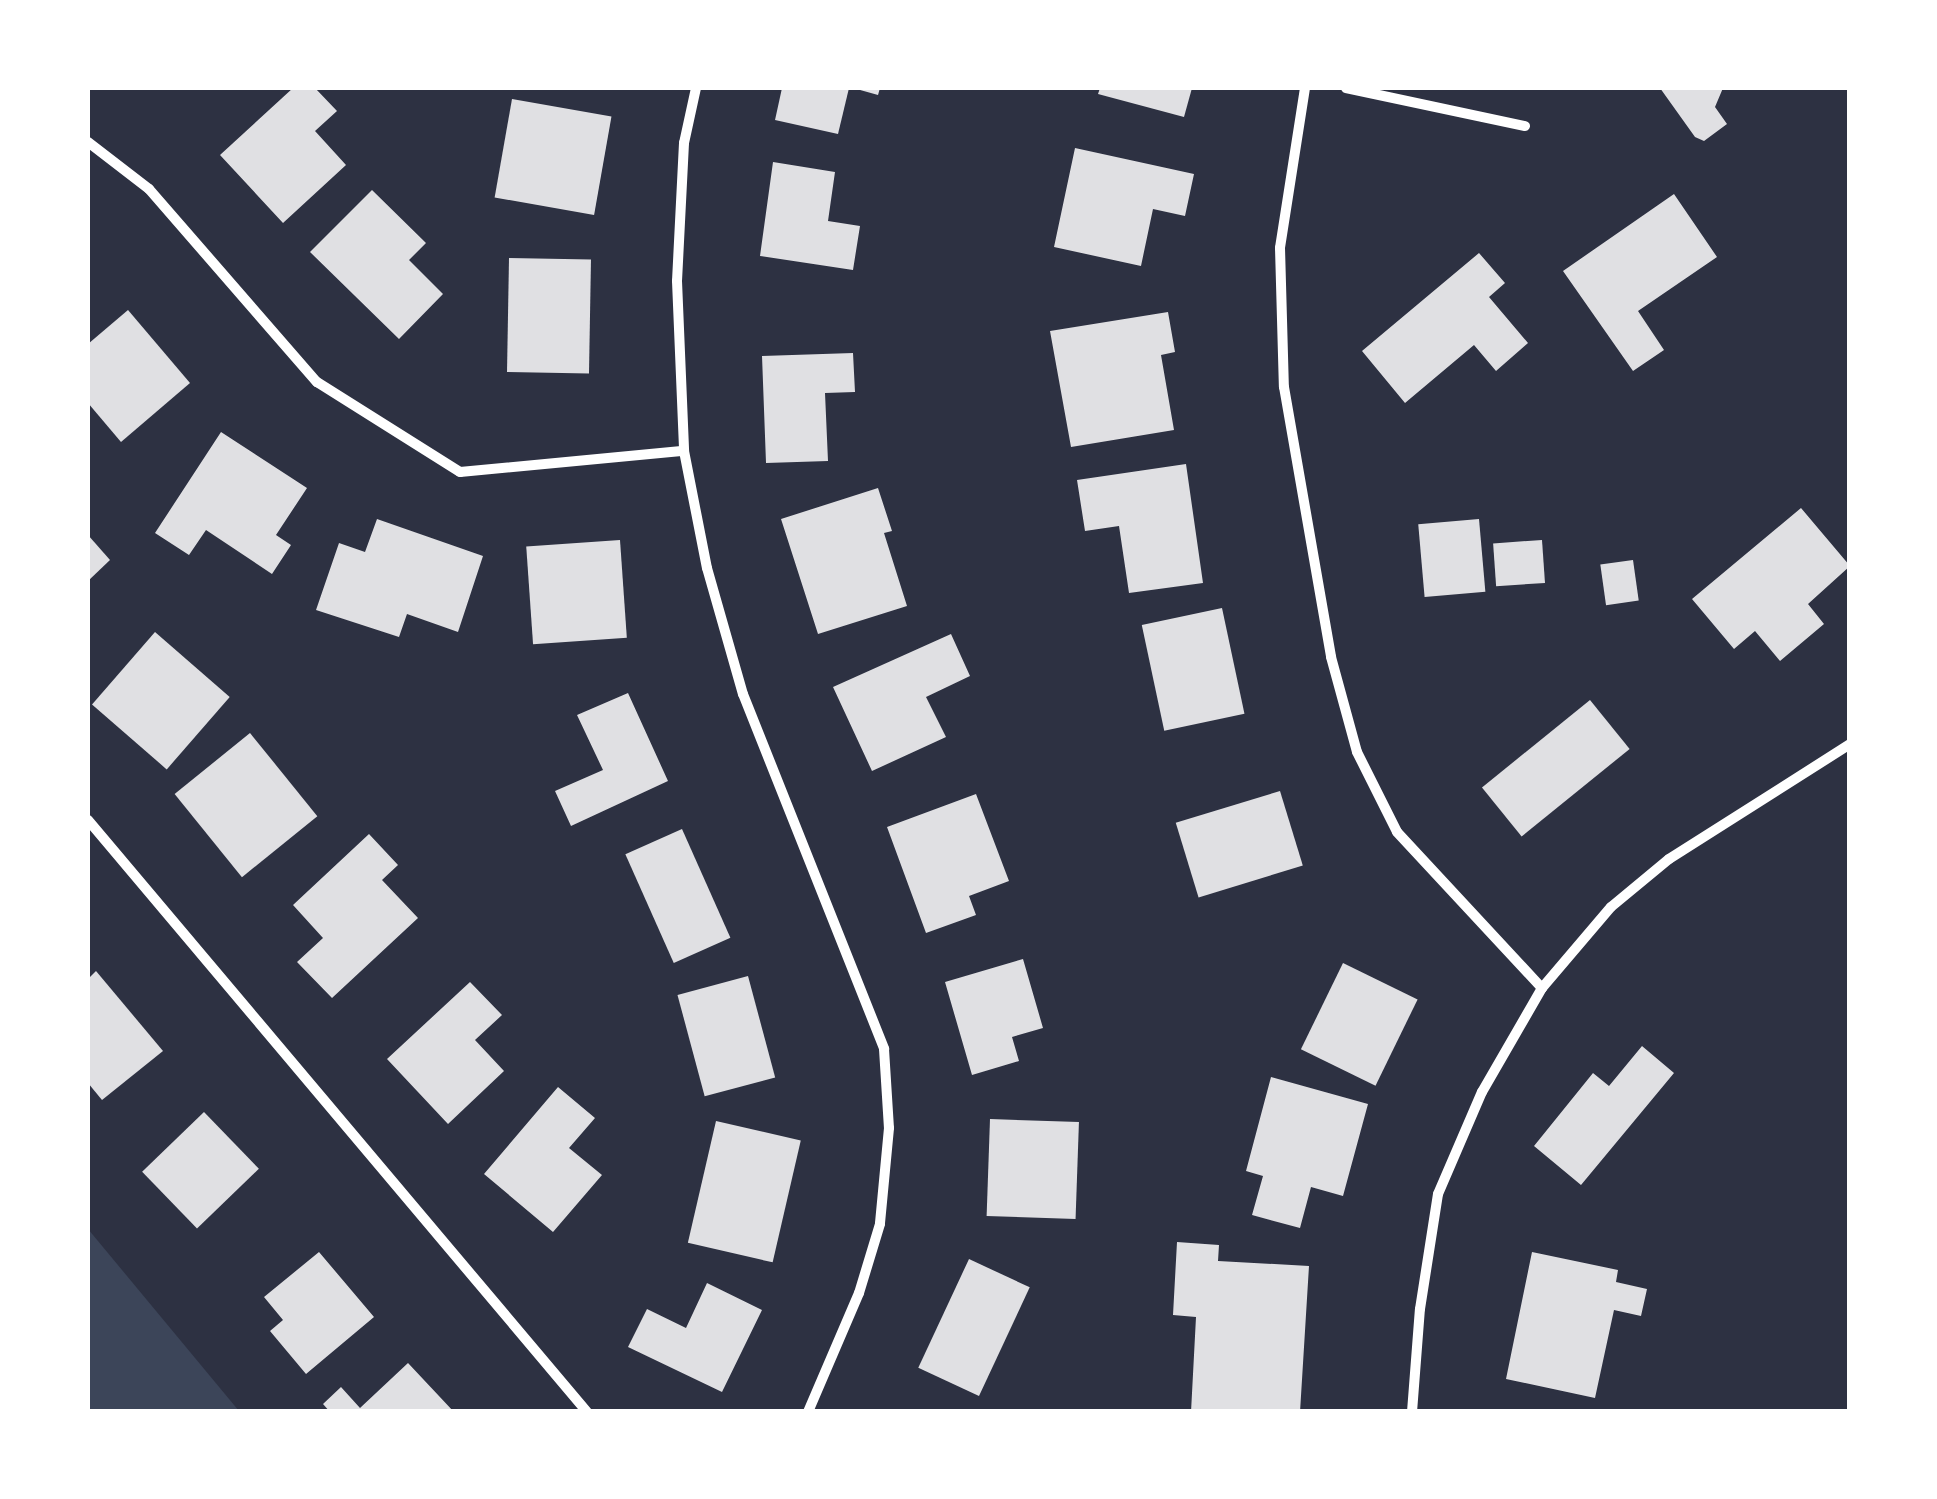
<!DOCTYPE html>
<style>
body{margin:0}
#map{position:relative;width:1937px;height:1499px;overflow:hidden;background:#2d3142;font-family:"Zilla Slab",serif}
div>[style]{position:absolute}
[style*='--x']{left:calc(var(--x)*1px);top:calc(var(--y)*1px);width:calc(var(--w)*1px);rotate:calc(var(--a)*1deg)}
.green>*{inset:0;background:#3c4559}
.building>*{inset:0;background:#e0e0e3;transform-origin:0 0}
.minor>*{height:10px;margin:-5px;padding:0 5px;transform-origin:5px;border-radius:5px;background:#fff}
span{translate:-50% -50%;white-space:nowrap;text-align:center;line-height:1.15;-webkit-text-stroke:8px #fff;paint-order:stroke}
.frame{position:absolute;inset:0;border:90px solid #fff;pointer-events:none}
</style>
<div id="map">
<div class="green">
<div style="clip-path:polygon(88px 1229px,239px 1411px,88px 1411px)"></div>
</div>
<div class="building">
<div style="clip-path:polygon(293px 88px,315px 88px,337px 111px,315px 131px,346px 165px,283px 223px,220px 155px)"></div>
<div style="clip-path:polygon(782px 88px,849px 88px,838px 134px,775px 120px)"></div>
<div style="clip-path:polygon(853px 88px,880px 88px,878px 95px)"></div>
<div style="clip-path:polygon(1100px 88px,1192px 88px,1184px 117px,1098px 94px)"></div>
<div style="clip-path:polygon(1660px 88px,1723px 88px,1715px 107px,1727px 124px,1704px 141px,1695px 137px)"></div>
<div style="left:512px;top:99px;width:101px;height:100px;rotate:10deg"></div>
<div style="clip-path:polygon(1075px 148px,1194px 174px,1185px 216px,1153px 209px,1141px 266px,1054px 247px)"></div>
<div style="clip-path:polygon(773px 162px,835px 172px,828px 221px,860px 226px,853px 270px,760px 256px)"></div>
<div style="clip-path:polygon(372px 190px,426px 243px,409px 260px,443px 294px,399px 339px,310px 252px)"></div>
<div style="clip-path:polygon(1674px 194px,1717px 257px,1638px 311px,1664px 350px,1633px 371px,1563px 271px)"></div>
<div style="clip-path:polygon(1479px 253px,1505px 283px,1489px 297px,1528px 343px,1496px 371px,1474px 345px,1405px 403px,1362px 351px)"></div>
<div style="left:509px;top:258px;width:82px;height:114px;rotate:1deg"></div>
<div style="clip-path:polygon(128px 310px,190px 383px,121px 442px,88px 403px,88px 344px)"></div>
<div style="clip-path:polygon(1168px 312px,1175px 352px,1161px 355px,1174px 430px,1071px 447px,1050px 331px)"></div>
<div style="clip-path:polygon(853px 353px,855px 392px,825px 393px,828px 461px,766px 463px,762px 356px)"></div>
<div style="clip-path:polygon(221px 432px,307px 488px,276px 535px,291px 545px,272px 574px,206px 530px,189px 555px,155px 533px)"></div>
<div style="clip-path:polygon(1186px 464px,1203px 583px,1129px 593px,1119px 526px,1085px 531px,1077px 480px)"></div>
<div style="clip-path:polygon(878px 488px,892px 531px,884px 533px,907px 606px,818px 634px,781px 519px)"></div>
<div style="clip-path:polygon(1801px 508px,1850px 566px,1808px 604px,1824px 624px,1780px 661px,1755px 631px,1734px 649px,1692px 599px)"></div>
<div style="clip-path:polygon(377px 519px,483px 556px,458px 632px,407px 614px,399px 637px,316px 610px,339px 543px,365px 552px)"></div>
<div style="left:1479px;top:519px;width:73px;height:61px;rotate:85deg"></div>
<div style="clip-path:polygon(88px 535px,110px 560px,88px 581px)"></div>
<div style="left:620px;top:540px;width:98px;height:94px;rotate:86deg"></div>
<div style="left:1542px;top:540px;width:43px;height:49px;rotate:86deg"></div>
<div style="left:1633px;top:560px;width:41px;height:33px;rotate:82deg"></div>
<div style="left:1222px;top:608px;width:108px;height:82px;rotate:78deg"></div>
<div style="left:155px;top:632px;width:99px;height:96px;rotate:41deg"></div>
<div style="clip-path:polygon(951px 634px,970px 676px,926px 697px,946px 737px,872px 771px,833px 687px)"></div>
<div style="clip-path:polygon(628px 693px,668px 781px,571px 826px,555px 791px,603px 770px,577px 715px)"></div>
<div style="left:1590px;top:700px;width:63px;height:139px;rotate:51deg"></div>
<div style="left:250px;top:733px;width:107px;height:97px;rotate:51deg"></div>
<div style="left:1280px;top:791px;width:78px;height:109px;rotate:73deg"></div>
<div style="clip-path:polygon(976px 794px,1009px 881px,969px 896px,976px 915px,926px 933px,887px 827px)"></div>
<div style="left:682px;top:829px;width:119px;height:62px;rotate:66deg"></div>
<div style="clip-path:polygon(369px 834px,398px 865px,382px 880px,418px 918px,332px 998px,297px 962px,323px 938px,293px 905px)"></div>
<div style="clip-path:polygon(1023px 959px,1043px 1028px,1012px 1037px,1019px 1061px,972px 1075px,945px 982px)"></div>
<div style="left:1343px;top:963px;width:83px;height:96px;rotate:26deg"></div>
<div style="clip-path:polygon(96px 971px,163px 1051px,102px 1100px,88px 1083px,88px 979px)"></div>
<div style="left:748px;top:976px;width:105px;height:73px;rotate:75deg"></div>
<div style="clip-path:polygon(470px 982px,502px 1015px,475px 1040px,504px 1071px,448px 1124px,387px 1059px)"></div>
<div style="clip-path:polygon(1642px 1046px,1674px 1073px,1581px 1185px,1534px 1146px,1593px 1073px,1609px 1086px)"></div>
<div style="clip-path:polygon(1271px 1077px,1368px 1104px,1343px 1196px,1311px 1187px,1300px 1228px,1252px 1215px,1263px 1176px,1246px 1171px)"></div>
<div style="clip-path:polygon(558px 1087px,595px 1118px,569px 1148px,602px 1175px,553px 1232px,484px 1174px)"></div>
<div style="left:204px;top:1112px;width:79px;height:86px;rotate:46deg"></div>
<div style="left:990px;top:1119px;width:89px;height:97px;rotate:2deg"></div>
<div style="left:716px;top:1121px;width:87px;height:125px;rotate:13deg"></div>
<div style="clip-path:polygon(1177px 1242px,1219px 1245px,1218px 1261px,1309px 1266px,1300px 1412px,1191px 1412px,1196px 1317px,1173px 1315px)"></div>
<div style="clip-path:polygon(319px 1252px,374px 1317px,306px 1374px,270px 1331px,283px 1320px,264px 1297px)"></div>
<div style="clip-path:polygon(1532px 1252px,1618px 1270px,1616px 1282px,1647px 1289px,1641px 1316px,1614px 1310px,1595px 1398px,1506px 1379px)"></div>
<div style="left:969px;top:1259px;width:67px;height:120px;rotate:25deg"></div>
<div style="clip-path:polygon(707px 1283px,762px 1310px,722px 1392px,628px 1347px,647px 1309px,686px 1328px)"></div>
<div style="clip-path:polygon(408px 1363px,454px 1412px,330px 1412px,323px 1404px,341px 1387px,360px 1408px)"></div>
</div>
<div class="minor">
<div style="--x:696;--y:88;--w:56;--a:102.3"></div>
<div style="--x:684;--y:143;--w:138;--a:92.9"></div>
<div style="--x:677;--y:281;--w:170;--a:87.6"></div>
<div style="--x:684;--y:451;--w:119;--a:78.9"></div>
<div style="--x:707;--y:568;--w:131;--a:74.1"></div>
<div style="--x:743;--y:694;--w:382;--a:68.3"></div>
<div style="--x:884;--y:1049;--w:79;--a:86.4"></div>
<div style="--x:889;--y:1128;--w:96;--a:95.4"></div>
<div style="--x:880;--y:1224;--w:72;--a:106.9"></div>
<div style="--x:859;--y:1293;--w:129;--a:113.2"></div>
<div style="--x:1305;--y:88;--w:162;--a:98.9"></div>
<div style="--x:1280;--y:248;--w:139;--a:88.4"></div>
<div style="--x:1284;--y:387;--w:274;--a:80.1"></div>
<div style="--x:1331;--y:657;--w:98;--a:74.7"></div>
<div style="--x:1357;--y:752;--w:89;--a:63.4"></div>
<div style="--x:1397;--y:832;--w:213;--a:47.1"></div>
<div style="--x:1346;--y:88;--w:183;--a:12"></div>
<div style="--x:88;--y:142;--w:77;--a:37.6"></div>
<div style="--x:149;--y:189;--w:256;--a:49"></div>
<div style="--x:317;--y:382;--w:169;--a:32.2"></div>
<div style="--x:460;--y:472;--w:225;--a:-5.4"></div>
<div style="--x:88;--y:820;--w:774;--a:49.87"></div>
<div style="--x:1412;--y:1412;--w:103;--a:-85.6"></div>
<div style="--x:1420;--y:1309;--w:116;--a:-81.1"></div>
<div style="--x:1438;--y:1194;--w:111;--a:-66.7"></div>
<div style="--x:1482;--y:1092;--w:120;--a:-60"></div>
<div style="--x:1542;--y:988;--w:106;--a:-49.6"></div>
<div style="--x:1611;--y:907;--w:75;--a:-39.6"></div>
<div style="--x:1669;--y:859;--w:214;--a:-32.4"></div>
</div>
<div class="frame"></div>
</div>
